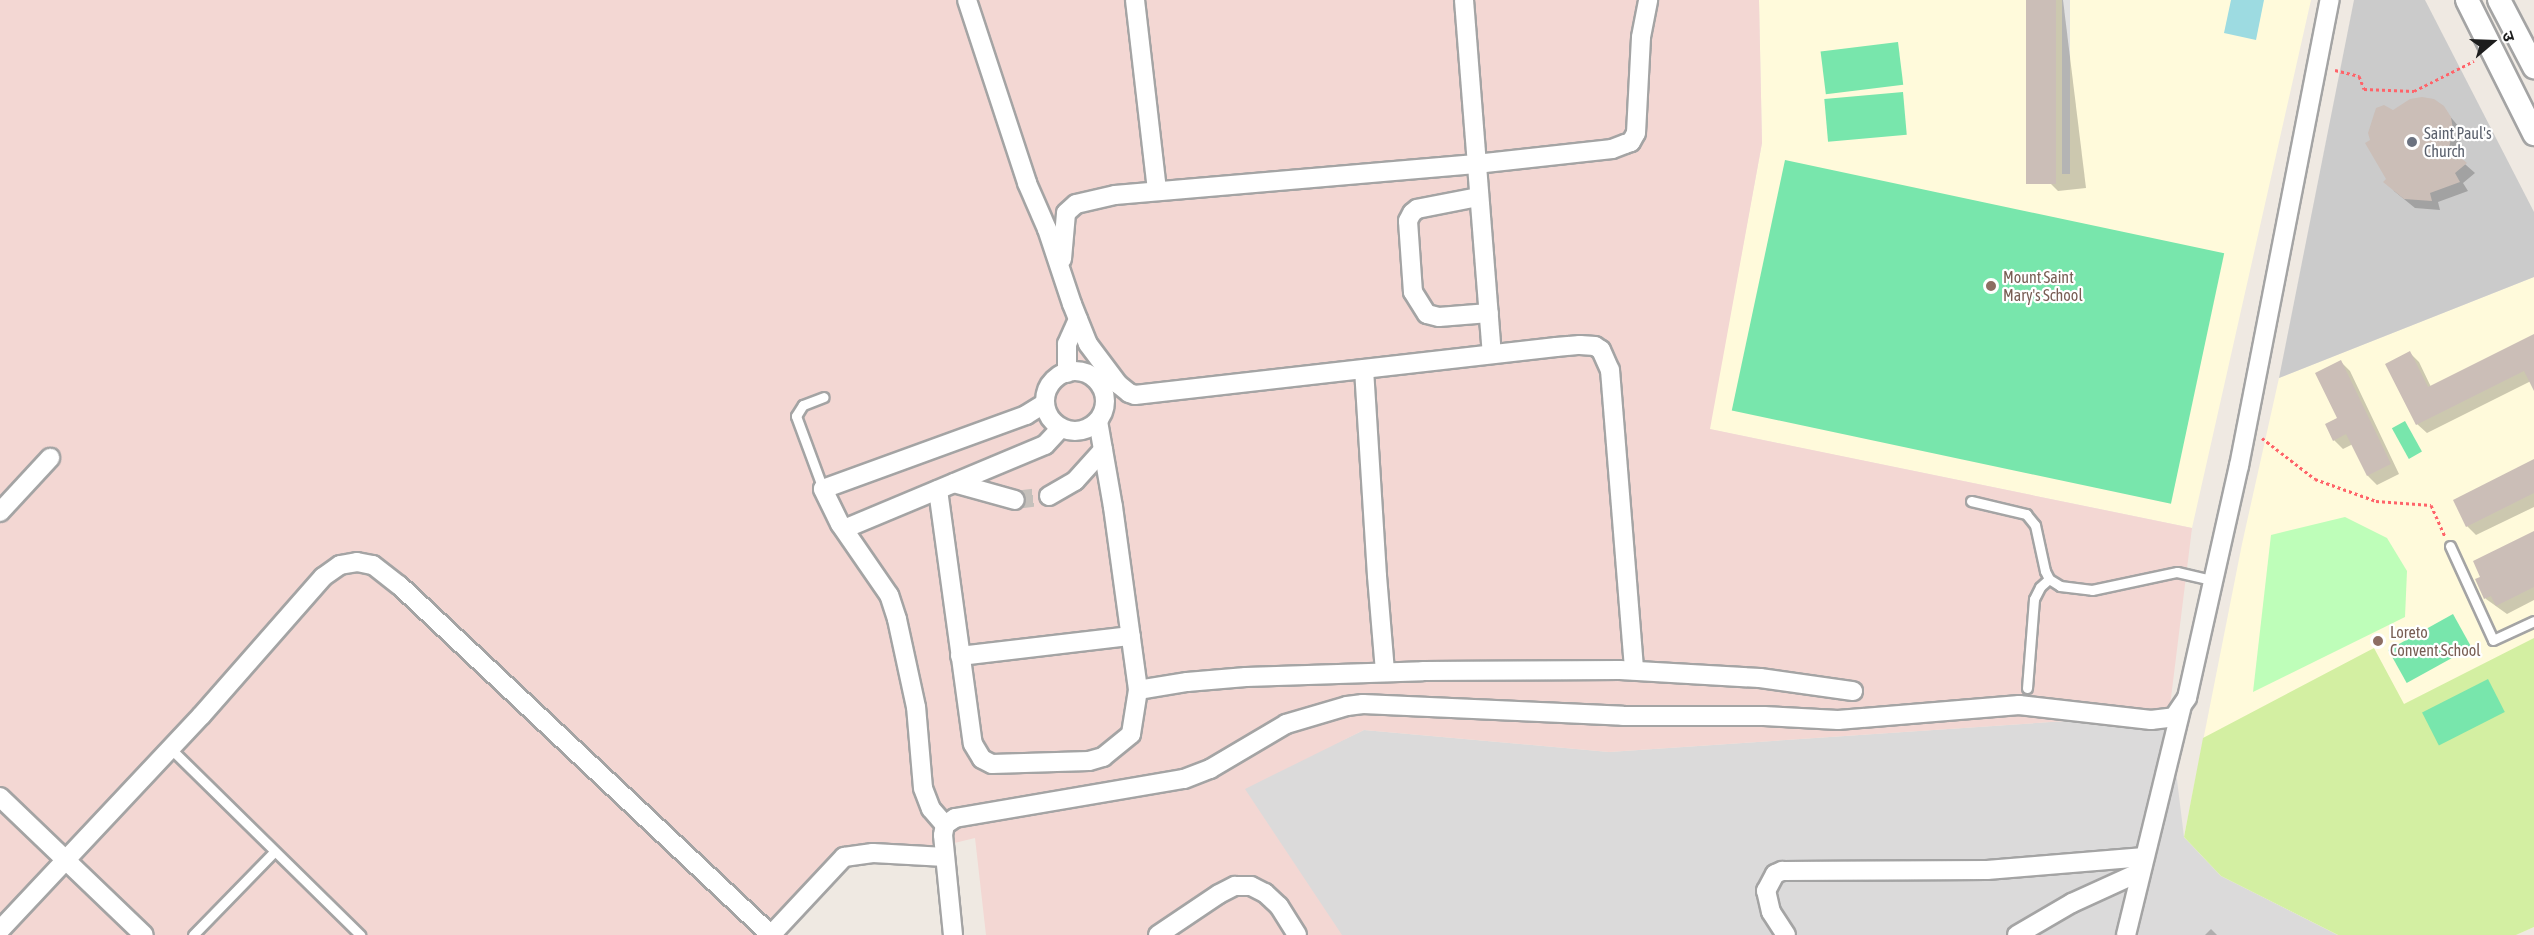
<!DOCTYPE html>
<meta charset="utf-8">
<style>
body{margin:0}
#map{position:relative;width:2534px;height:935px;overflow:hidden;background:#efe9e2;font-family:"Asap Condensed","Noto Sans Devanagari",sans-serif}
div>[style]{position:absolute}
[style*='--x']{left:calc(var(--x)*1px);top:calc(var(--y)*1px);width:calc(var(--w)*1px);rotate:calc(var(--a)*1deg)}
.residential>*{inset:0;background:#dbdada}
.education>*{inset:0;background:#fffadb}
.religious>*{inset:0;background:#cbcbcb}
.military>*{inset:0;background:#f3d7d3}
.grass>*{inset:0;background:#d3efa2}
.park>*{inset:0;background:#befeb9}
.pitch>*{inset:0;background:#78e6ac;transform-origin:0 0}
.parking>*{inset:0;background:#e1e1e1;transform-origin:0 0}
.water>*{inset:0;background:#9ddbe1}
.shadow>*{inset:0;background:#0003}
.building>*{inset:0;background:#cbbeb7;transform-origin:0 0}
.minor-tunnel>*{height:18px;margin-top:-9px;transform-origin:0;background:repeating-linear-gradient(90deg,#c5c0bb 0 18px,transparent 0 27px)}
.path>*{height:3px;margin-top:-1.5px;transform-origin:0;background:repeating-linear-gradient(90deg,#ff6369 0 3px,transparent 0 6px)}
.roads{filter:drop-shadow(2px 0 #a4a4a4) drop-shadow(-2px 0 #a4a4a4) drop-shadow(0 2px #a4a4a4) drop-shadow(0 -2px #a4a4a4)}
.service>*{height:9px;margin:-4.5px;padding:0 4.5px;transform-origin:4.5px;border-radius:4.5px;background:#fff}
.minor>*{height:18px;margin:-9px;padding:0 9px;transform-origin:9px;border-radius:9px;background:#fff}
.minor>.ring{margin:-9px;padding:0;box-sizing:content-box;background:none;border:18px solid #fff;border-radius:50%}
.tertiary>*{height:22px;margin:-11px;padding:0 11px;transform-origin:11px;border-radius:11px;background:#fff}
.dots>*{width:16px;height:16px;translate:-50% -50%;box-sizing:border-box;border:3px solid #fff;border-radius:50%}
span{translate:-50% -50%;white-space:nowrap;text-align:center;line-height:1.15;-webkit-text-stroke:4.5px #fff;paint-order:stroke}
.worship-label{font-size:16px;color:#5b616d}
.left{translate:0 -50%;text-align:left}
.education-label{font-size:16px;color:#785e54}
.north{position:absolute;left:2462px;top:12px;width:60px;height:60px;-webkit-text-stroke:4px #fff;paint-order:stroke;rotate:71deg;font-size:16px;font-weight:700;line-height:24px;text-align:center;color:#1d1d1d}
.north::after{content:'';display:block;margin:auto;width:21px;height:27px;background:#1d1d1d;clip-path:polygon(50% 0,100% 100%,50% 72%,0 100%)}
</style>
<div id="map">
<div class="residential">
<div style="clip-path:polygon(2169px 714px,2184px 837px,2222px 876px,2338px 935px,1337px 935px,1238px 790px,1364px 730px,1609px 752px)"></div>
</div>
<div class="education">
<div style="clip-path:polygon(1759px 0,2311px 0,2192px 528px,1709px 429px,1762px 143px)"></div>
<div style="clip-path:polygon(2534px 277px,2534px 927px,2516px 935px,2338px 935px,2221px 876px,2184px 837px,2242px 544px,2279px 378px)"></div>
</div>
<div class="religious">
<div style="clip-path:polygon(2354px 0,2425px 0,2534px 212px,2534px 277px,2279px 378px)"></div>
</div>
<div class="military">
<div style="clip-path:polygon(0 0,1759px 0,1762px 143px,1710px 429px,2192px 528px,2169px 714px,1609px 752px,1364px 730px,1245px 789px,1342px 935px,986px 935px,975px 838px,905px 855px,848px 865px,786px 935px,0 935px)"></div>
</div>
<div class="grass">
<div style="clip-path:polygon(2534px 638px,2534px 927px,2516px 935px,2338px 935px,2221px 876px,2184px 837px,2203px 738px,2374px 648px,2404px 704px)"></div>
</div>
<div class="park">
<div style="clip-path:polygon(2345px 517px,2387px 538px,2407px 571px,2405px 617px,2253px 692px,2271px 535px)"></div>
</div>
<div class="pitch">
<div style="left:1898px;top:42px;width:43px;height:78px;rotate:83deg"></div>
<div style="left:1903px;top:92px;width:43px;height:79px;rotate:85deg"></div>
<div style="left:1785px;top:160px;width:449px;height:256px;rotate:12deg"></div>
<div style="left:2405px;top:421px;width:35px;height:15px;rotate:61deg"></div>
<div style="left:2453px;top:614px;width:38px;height:74px;rotate:61deg"></div>
<div style="left:2488px;top:679px;width:37px;height:74px;rotate:63deg"></div>
</div>
<div class="parking">
<div style="left:2062px;top:0;width:8px;height:174px"></div>
</div>
<div class="water">
<div style="clip-path:polygon(2231px 0,2264px 0,2256px 40px,2224px 33px)"></div>
</div>
<div class="shadow">
<div style="clip-path:polygon(2027px 0,2063px 0,2086px 188px,2058px 191px,2049px 182px)"></div>
<div style="clip-path:polygon(2443px 108px,2459px 127px,2461px 139px,2457px 157px,2475px 173px,2463px 183px,2468px 191px,2438px 202px,2440px 210px,2415px 208px,2394px 191px,2372px 140px,2393px 112px)"></div>
<div style="clip-path:polygon(2534px 336px,2534px 387px,2531px 381px,2427px 433px,2417px 424px,2410px 353px,2419px 362px,2431px 387px)"></div>
<div style="clip-path:polygon(2341px 362px,2350px 371px,2399px 474px,2377px 485px,2368px 476px,2353px 444px,2343px 449px,2334px 440px,2339px 419px)"></div>
<div style="clip-path:polygon(2534px 461px,2534px 507px,2476px 535px,2467px 526px)"></div>
<div style="clip-path:polygon(2534px 532px,2534px 600px,2507px 614px,2486px 599px,2477px 580px)"></div>
<div style="clip-path:polygon(2211px 929px,2217px 935px,2205px 935px)"></div>
</div>
<div class="building">
<div style="left:2026px;top:0;width:30px;height:184px"></div>
<div style="clip-path:polygon(2422px 97px,2434px 99px,2444px 106px,2451px 117px,2453px 129px,2449px 148px,2467px 163px,2455px 173px,2460px 182px,2430px 193px,2432px 201px,2404px 199px,2383px 182px,2386px 179px,2365px 143px,2370px 140px,2368px 133px,2376px 108px,2384px 105px,2393px 110px,2410px 99px)"></div>
<div style="clip-path:polygon(2534px 334px,2534px 391px,2524px 371px,2416px 425px,2385px 364px,2410px 351px,2428px 387px)"></div>
<div style="clip-path:polygon(2341px 360px,2391px 464px,2367px 476px,2346px 434px,2333px 441px,2325px 424px,2337px 418px,2315px 373px)"></div>
<div style="clip-path:polygon(2534px 459px,2534px 493px,2466px 527px,2453px 500px)"></div>
<div style="clip-path:polygon(2534px 531px,2534px 587px,2496px 606px,2491px 596px,2484px 599px,2475px 579px,2480px 577px,2473px 561px)"></div>
</div>
<div class="minor-tunnel">
<div style="--x:1015;--y:500;--w:34;--a:-7"></div>
</div>
<div class="path">
<div style="--x:2335;--y:70;--w:25;--a:14"></div>
<div style="--x:2359;--y:76;--w:14;--a:69"></div>
<div style="--x:2364;--y:89;--w:50;--a:2.3"></div>
<div style="--x:2414;--y:91;--w:67;--a:-26.6"></div>
<div style="--x:2262;--y:438;--w:67;--a:37.7"></div>
<div style="--x:2315;--y:479;--w:65;--a:19.8"></div>
<div style="--x:2376;--y:501;--w:55;--a:4.2"></div>
<div style="--x:2431;--y:505;--w:34;--a:66"></div>
</div>
<div class="roads">
<div class="service">
<div style="--x:823;--y:489;--w:78;--a:-110.3"></div>
<div style="--x:796;--y:416;--w:13;--a:-58"></div>
<div style="--x:803;--y:405;--w:22;--a:-21"></div>
<div style="--x:1971;--y:501;--w:57;--a:13.3"></div>
<div style="--x:2026;--y:514;--w:14;--a:51"></div>
<div style="--x:2035;--y:525;--w:47;--a:77.7"></div>
<div style="--x:2045;--y:571;--w:9;--a:63"></div>
<div style="--x:2049;--y:579;--w:13;--a:32"></div>
<div style="--x:2060;--y:586;--w:32;--a:7"></div>
<div style="--x:2092;--y:590;--w:87;--a:-12"></div>
<div style="--x:2177;--y:572;--w:37;--a:13"></div>
<div style="--x:2450;--y:546;--w:103;--a:65.4"></div>
<div style="--x:2493;--y:640;--w:45;--a:-24.9"></div>
<div style="--x:2027;--y:688;--w:89;--a:-85.5"></div>
<div style="--x:2034;--y:599;--w:13;--a:-63"></div>
<div style="--x:2040;--y:587;--w:12;--a:-42"></div>
<div style="--x:170;--y:748;--w:267;--a:44.5"></div>
<div style="--x:193;--y:935;--w:116;--a:-45.7"></div>
</div>
<div class="minor">
<div style="--x:967;--y:0;--w:193;--a:71.8"></div>
<div style="--x:1027;--y:183;--w:50;--a:66.5"></div>
<div style="--x:1047;--y:229;--w:79;--a:71.6"></div>
<div style="--x:1072;--y:304;--w:43;--a:68.2"></div>
<div style="--x:1088;--y:344;--w:50;--a:53.1"></div>
<div style="--x:1118;--y:384;--w:14;--a:39"></div>
<div style="--x:1129;--y:393;--w:6;--a:18"></div>
<div style="--x:1135;--y:395;--w:424;--a:-6.5"></div>
<div style="--x:1556;--y:347;--w:24;--a:-5"></div>
<div style="--x:1580;--y:345;--w:15;--a:4"></div>
<div style="--x:1595;--y:346;--w:7;--a:34"></div>
<div style="--x:1601;--y:350;--w:22;--a:66"></div>
<div style="--x:1610;--y:370;--w:301;--a:85.4"></div>
<div style="--x:1135;--y:0;--w:191;--a:83.4"></div>
<div style="--x:1464;--y:0;--w:355;--a:85.5"></div>
<div style="--x:1478;--y:197;--w:62;--a:168.9"></div>
<div style="--x:1417;--y:209;--w:6;--a:141"></div>
<div style="--x:1412;--y:213;--w:9;--a:117"></div>
<div style="--x:1408;--y:221;--w:71;--a:86"></div>
<div style="--x:1413;--y:292;--w:26;--a:58"></div>
<div style="--x:1427;--y:314;--w:12;--a:14"></div>
<div style="--x:1439;--y:317;--w:50;--a:-4.6"></div>
<div style="--x:1062;--y:259;--w:46;--a:-85"></div>
<div style="--x:1066;--y:213;--w:13;--a:-42"></div>
<div style="--x:1076;--y:204;--w:40;--a:-13"></div>
<div style="--x:1115;--y:195;--w:362;--a:-4.9"></div>
<div style="--x:1476;--y:164;--w:137;--a:-6.3"></div>
<div style="--x:1612;--y:149;--w:14;--a:-21"></div>
<div style="--x:1625;--y:144;--w:6;--a:-18"></div>
<div style="--x:1631;--y:142;--w:10;--a:-61"></div>
<div style="--x:1636;--y:133;--w:96;--a:-87"></div>
<div style="--x:1641;--y:37;--w:38;--a:-79"></div>
<div style="--x:1364;--y:369;--w:207;--a:86.4"></div>
<div style="--x:1377;--y:576;--w:96;--a:85.2"></div>
<div class="ring" style="left:1045px;top:371px;width:42px;height:42px"></div>
<div style="--x:1067;--y:373;--w:29;--a:-90"></div>
<div style="--x:1067;--y:344;--w:27;--a:-66"></div>
<div style="--x:1098;--y:421;--w:87;--a:80.1"></div>
<div style="--x:1113;--y:507;--w:185;--a:82.2"></div>
<div style="--x:954;--y:483;--w:63;--a:15.6"></div>
<div style="--x:938;--y:490;--w:256;--a:82.2"></div>
<div style="--x:973;--y:744;--w:17;--a:59"></div>
<div style="--x:982;--y:759;--w:11;--a:27"></div>
<div style="--x:992;--y:764;--w:97;--a:-1.8"></div>
<div style="--x:1089;--y:761;--w:15;--a:-16"></div>
<div style="--x:1103;--y:757;--w:36;--a:-39"></div>
<div style="--x:1131;--y:734;--w:45;--a:-81"></div>
<div style="--x:1138;--y:690;--w:50;--a:-9.3"></div>
<div style="--x:1187;--y:682;--w:59;--a:-4.8"></div>
<div style="--x:1246;--y:677;--w:177;--a:-1.9"></div>
<div style="--x:1423;--y:671;--w:197;--a:-0.3"></div>
<div style="--x:1620;--y:670;--w:140;--a:3.3"></div>
<div style="--x:1760;--y:678;--w:94;--a:8"></div>
<div style="--x:1049;--y:496;--w:30;--a:-30"></div>
<div style="--x:1075;--y:481;--w:42;--a:-47.9"></div>
<div style="--x:0;--y:512;--w:74;--a:-47.2"></div>
<div style="--x:844;--y:529;--w:218;--a:-22.7"></div>
<div style="--x:1045;--y:445;--w:22;--a:-47"></div>
<div style="--x:960;--y:656;--w:172;--a:-6.7"></div>
<div style="--x:0;--y:797;--w:199;--a:43.8"></div>
<div style="--x:945;--y:825;--w:21;--a:-131"></div>
<div style="--x:931;--y:809;--w:22;--a:-111"></div>
<div style="--x:923;--y:788;--w:81;--a:-94.9"></div>
<div style="--x:916;--y:707;--w:90;--a:-102.2"></div>
<div style="--x:897;--y:619;--w:25;--a:-108"></div>
<div style="--x:889;--y:595;--w:86;--a:-124.6"></div>
<div style="--x:840;--y:524;--w:39;--a:-116"></div>
<div style="--x:823;--y:489;--w:216;--a:-20"></div>
<div style="--x:1026;--y:415;--w:22;--a:-32"></div>
<div style="--x:0;--y:930;--w:294;--a:-46.8"></div>
<div style="--x:201;--y:716;--w:185;--a:-48.7"></div>
<div style="--x:323;--y:577;--w:21;--a:-35"></div>
<div style="--x:340;--y:565;--w:17;--a:-10"></div>
<div style="--x:357;--y:562;--w:16;--a:11"></div>
<div style="--x:373;--y:565;--w:33;--a:38"></div>
<div style="--x:399;--y:585;--w:511;--a:43.25"></div>
<div style="--x:771;--y:935;--w:107;--a:-46.9"></div>
<div style="--x:844;--y:857;--w:29;--a:-8"></div>
<div style="--x:873;--y:853;--w:72;--a:3.2"></div>
<div style="--x:953;--y:935;--w:100;--a:-95.7"></div>
<div style="--x:943;--y:835;--w:10;--a:-79"></div>
<div style="--x:945;--y:825;--w:12;--a:-35"></div>
<div style="--x:955;--y:818;--w:232;--a:-9.7"></div>
<div style="--x:1184;--y:779;--w:28;--a:-21"></div>
<div style="--x:1210;--y:769;--w:88;--a:-30.6"></div>
<div style="--x:1286;--y:724;--w:64;--a:-16.4"></div>
<div style="--x:1347;--y:706;--w:16;--a:-7"></div>
<div style="--x:1363;--y:704;--w:260;--a:2.6"></div>
<div style="--x:1623;--y:716;--w:141;--a:0"></div>
<div style="--x:1764;--y:716;--w:74;--a:3.1"></div>
<div style="--x:1838;--y:720;--w:182;--a:-4.7"></div>
<div style="--x:2019;--y:705;--w:133;--a:6.5"></div>
<div style="--x:2151;--y:720;--w:23;--a:-7"></div>
<div style="--x:2174;--y:717;--w:23;--a:-56"></div>
<div style="--x:2187;--y:698;--w:238;--a:-77.4"></div>
<div style="--x:2239;--y:466;--w:475;--a:-79"></div>
<div style="--x:1158;--y:935;--w:73;--a:-33.9"></div>
<div style="--x:1219;--y:894;--w:18;--a:-27"></div>
<div style="--x:1235;--y:886;--w:16;--a:0"></div>
<div style="--x:1251;--y:886;--w:16;--a:27"></div>
<div style="--x:1265;--y:893;--w:19;--a:43"></div>
<div style="--x:1279;--y:906;--w:34;--a:58"></div>
<div style="--x:1786;--y:935;--w:27;--a:-123"></div>
<div style="--x:1771;--y:912;--w:22;--a:-103"></div>
<div style="--x:1766;--y:891;--w:19;--a:-62"></div>
<div style="--x:1775;--y:874;--w:8;--a:-23"></div>
<div style="--x:1782;--y:871;--w:205;--a:-0.3"></div>
<div style="--x:1987;--y:870;--w:158;--a:-4.7"></div>
<div style="--x:2017;--y:935;--w:64;--a:-30.2"></div>
<div style="--x:2072;--y:903;--w:75;--a:-24.5"></div>
<div style="--x:2126;--y:935;--w:233;--a:-76.3"></div>
</div>
<div class="tertiary">
<div style="--x:2467;--y:0;--w:150;--a:63.4"></div>
<div style="--x:2499;--y:0;--w:76;--a:62.4"></div>
</div>
</div>
<div class="dots">
<div style="left:2412px;top:142px;background:#6b7280"></div>
<div style="left:1991px;top:286px;background:#8d6e63"></div>
<div style="left:2378px;top:641px;background:#8d6e63"></div>
</div>
<div class="worship-label">
<span class="left" style="left:2424px;top:142px">Saint Paul's<br>Church</span>
</div>
<div class="education-label">
<span class="left" style="left:2003px;top:286px">Mount Saint<br>Mary's School</span>
<span class="left" style="left:2390px;top:641px">Loreto<br>Convent School</span>
</div>
<div class="north">उ</div>
</div>
